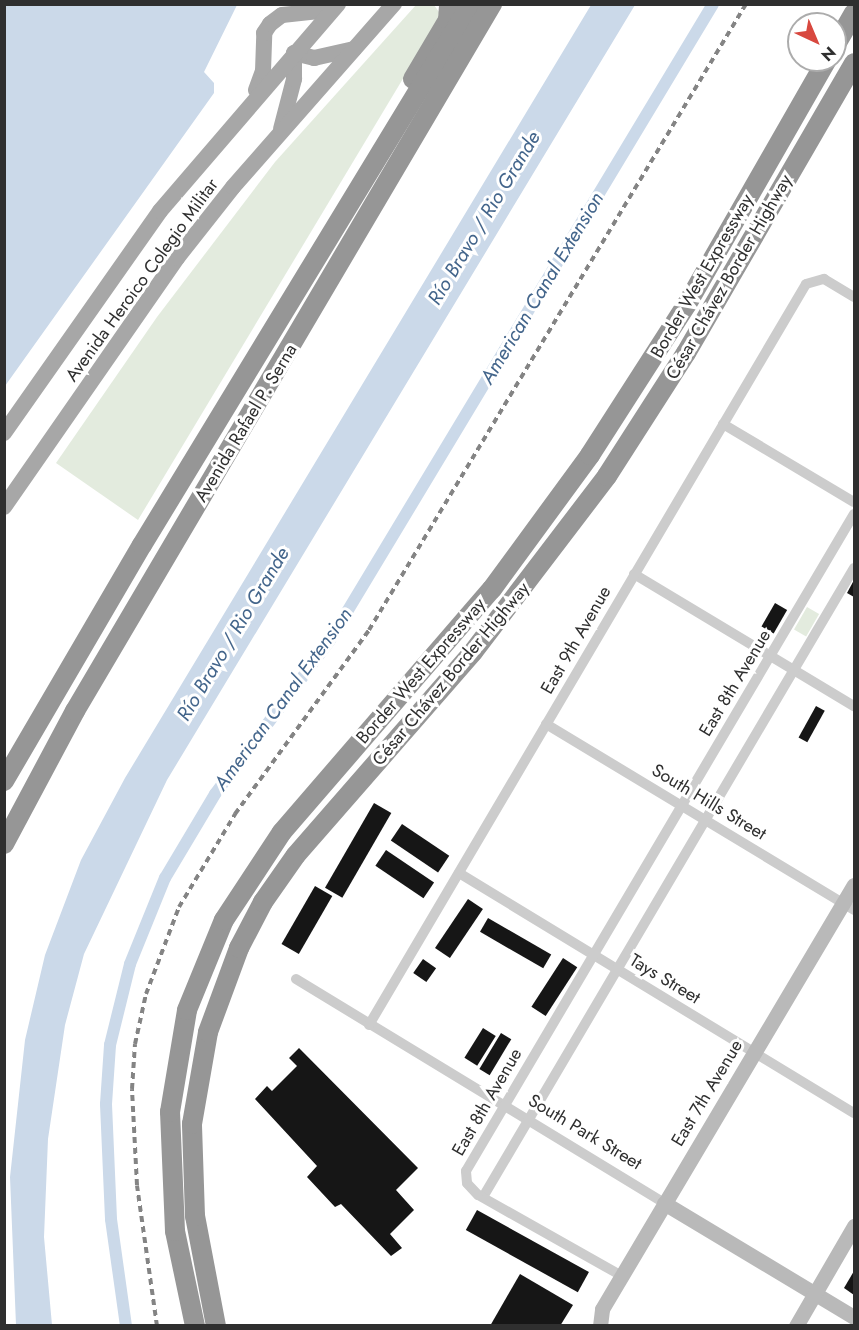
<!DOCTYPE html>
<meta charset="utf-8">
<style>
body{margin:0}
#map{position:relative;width:859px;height:1330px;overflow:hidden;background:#fff;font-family:Jost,sans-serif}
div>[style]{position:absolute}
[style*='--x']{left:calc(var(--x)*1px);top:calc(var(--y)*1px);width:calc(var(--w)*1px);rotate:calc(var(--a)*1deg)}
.green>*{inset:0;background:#e3ebde;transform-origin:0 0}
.water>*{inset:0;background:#cbd9e9}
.canal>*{height:12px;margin:-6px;padding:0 6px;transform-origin:6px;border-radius:6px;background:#cbd9e9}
.building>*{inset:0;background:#161616;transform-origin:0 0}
.street>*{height:10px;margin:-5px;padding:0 5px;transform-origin:5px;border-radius:5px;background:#ccc}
.secondary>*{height:15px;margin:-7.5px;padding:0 7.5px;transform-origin:7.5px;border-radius:7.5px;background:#b9b9b9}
.primary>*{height:16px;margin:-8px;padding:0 8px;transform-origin:8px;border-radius:8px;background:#a7a7a7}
.highway>*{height:20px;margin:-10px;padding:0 10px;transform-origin:10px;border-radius:10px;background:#969696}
.rail>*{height:4px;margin-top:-2px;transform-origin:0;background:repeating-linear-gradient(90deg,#848484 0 6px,transparent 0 10.5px)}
span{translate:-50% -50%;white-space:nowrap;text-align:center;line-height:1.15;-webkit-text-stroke:6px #fff;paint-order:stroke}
.street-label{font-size:18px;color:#2f2f2f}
.water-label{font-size:20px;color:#43658b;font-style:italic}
.frame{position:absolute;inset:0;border:6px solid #2f2f2f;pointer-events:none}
.north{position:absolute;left:787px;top:12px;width:60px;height:60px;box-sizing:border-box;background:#fff;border:2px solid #acacac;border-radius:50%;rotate:136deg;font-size:16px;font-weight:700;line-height:24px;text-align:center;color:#2f2f2f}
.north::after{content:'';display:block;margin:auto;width:21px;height:27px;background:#d8483f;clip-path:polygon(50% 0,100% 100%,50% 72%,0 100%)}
</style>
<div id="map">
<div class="green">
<div style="clip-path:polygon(416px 5px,434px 5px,439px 12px,437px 22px,138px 520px,56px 463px,157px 317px,275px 162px)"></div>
<div style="left:807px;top:607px;width:14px;height:26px;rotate:30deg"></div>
</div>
<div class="water">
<div style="clip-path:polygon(5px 4px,237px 5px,204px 72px,214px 83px,214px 93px,5px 386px)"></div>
<div style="clip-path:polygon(591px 5px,635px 5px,167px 780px,84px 954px,65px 1025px,48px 1139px,44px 1237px,52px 1325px,16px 1325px,10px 1177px,25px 1040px,45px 955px,81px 860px,125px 778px)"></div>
</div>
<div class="canal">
<div style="--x:126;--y:1326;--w:108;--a:-98"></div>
<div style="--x:111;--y:1219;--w:115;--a:-92.5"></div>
<div style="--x:106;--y:1104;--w:59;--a:-86.1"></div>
<div style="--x:110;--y:1045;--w:83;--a:-76.1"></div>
<div style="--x:130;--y:964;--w:93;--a:-67.9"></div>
<div style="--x:165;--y:878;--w:98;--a:-59.2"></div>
<div style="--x:215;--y:794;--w:192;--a:-53.2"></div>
<div style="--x:330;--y:640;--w:742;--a:-58.94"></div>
</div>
<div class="building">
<div style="clip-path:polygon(854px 580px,854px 597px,847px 593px)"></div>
<div style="left:775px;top:603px;width:14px;height:27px;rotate:30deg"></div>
<div style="left:816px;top:706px;width:10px;height:36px;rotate:29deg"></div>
<div style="left:374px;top:803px;width:20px;height:98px;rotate:30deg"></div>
<div style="left:402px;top:824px;width:57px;height:20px;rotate:34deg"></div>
<div style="left:386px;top:850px;width:58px;height:19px;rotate:34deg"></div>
<div style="left:315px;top:886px;width:20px;height:67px;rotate:30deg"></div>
<div style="left:468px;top:899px;width:18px;height:59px;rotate:34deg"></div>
<div style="left:488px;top:918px;width:73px;height:16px;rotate:30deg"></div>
<div style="left:563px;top:958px;width:17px;height:58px;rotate:33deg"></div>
<div style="left:423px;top:959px;width:16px;height:17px;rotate:35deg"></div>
<div style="left:483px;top:1028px;width:15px;height:35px;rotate:32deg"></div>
<div style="left:501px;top:1033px;width:12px;height:42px;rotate:31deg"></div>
<div style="clip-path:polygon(299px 1048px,418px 1168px,396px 1190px,414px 1210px,390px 1234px,402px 1248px,391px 1256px,341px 1204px,335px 1207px,307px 1177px,317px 1166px,255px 1099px,267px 1086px,272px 1091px,297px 1066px,289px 1058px)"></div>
<div style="left:477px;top:1210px;width:128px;height:23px;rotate:29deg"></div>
<div style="clip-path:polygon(854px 1271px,854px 1295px,844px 1288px)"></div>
<div style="clip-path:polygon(520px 1274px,573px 1305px,560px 1326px,490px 1326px)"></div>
</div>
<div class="street">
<div style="--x:723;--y:424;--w:152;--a:30.8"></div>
<div style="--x:634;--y:574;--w:257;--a:31"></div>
<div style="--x:546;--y:724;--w:360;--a:31.1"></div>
<div style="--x:459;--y:873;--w:462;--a:31.3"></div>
<div style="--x:296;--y:979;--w:431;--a:31.3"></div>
<div style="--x:369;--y:1025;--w:860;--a:-59.47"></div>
<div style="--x:806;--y:284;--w:19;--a:-16"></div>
<div style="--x:824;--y:279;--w:35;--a:31"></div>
<div style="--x:483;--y:1197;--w:730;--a:-59.47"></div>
<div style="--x:622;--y:1276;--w:165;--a:-150.6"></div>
<div style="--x:478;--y:1195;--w:16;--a:-133"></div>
<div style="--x:467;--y:1183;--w:12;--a:-95"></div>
<div style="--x:466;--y:1171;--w:763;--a:-59.44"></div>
</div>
<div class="secondary">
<div style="--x:664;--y:1203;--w:222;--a:31"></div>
<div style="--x:600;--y:1326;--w:17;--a:-83"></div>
<div style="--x:602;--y:1309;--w:493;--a:-59.3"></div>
<div style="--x:796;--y:1326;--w:116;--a:-59.9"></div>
</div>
<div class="primary">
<div style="--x:256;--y:90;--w:20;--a:-70"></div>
<div style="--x:263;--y:71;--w:38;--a:-88"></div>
<div style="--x:264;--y:33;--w:11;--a:-56"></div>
<div style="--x:270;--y:24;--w:15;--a:-37"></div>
<div style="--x:282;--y:15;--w:37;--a:-6"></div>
<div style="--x:319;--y:11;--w:17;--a:-25"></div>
<div style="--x:281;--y:129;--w:52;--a:-75.4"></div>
<div style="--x:294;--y:79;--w:26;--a:-90"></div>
<div style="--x:294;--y:53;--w:21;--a:14"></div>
<div style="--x:314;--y:58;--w:41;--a:-12.7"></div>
<div style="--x:4;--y:433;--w:271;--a:-54.9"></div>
<div style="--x:160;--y:211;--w:273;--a:-49.3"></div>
<div style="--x:4;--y:507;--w:303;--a:-55.2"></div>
<div style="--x:177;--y:258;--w:90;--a:-51.7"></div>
<div style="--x:233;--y:187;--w:244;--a:-48.7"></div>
</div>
<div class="highway">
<div style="--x:835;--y:46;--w:38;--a:-60"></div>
<div style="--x:413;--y:79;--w:69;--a:-59.3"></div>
<div style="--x:448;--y:20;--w:16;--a:-86"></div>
<div style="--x:4;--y:781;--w:273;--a:-59.7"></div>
<div style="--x:142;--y:545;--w:633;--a:-58.69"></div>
<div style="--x:4;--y:844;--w:151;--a:-61.9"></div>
<div style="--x:75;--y:711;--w:821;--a:-59.47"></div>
<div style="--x:195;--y:1326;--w:97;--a:-101.9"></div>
<div style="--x:175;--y:1231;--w:119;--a:-92.4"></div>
<div style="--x:170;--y:1112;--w:103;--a:-80.5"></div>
<div style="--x:187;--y:1010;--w:97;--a:-67.7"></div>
<div style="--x:224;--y:920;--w:105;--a:-56.6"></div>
<div style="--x:282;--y:832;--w:321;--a:-49.2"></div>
<div style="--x:492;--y:589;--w:166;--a:-53.8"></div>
<div style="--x:590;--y:455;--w:179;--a:-57.3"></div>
<div style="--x:687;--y:304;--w:281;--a:-60.2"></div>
<div style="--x:216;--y:1326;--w:112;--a:-100.8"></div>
<div style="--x:195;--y:1216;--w:92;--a:-91.9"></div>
<div style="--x:192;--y:1124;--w:93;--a:-80.1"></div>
<div style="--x:208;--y:1032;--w:90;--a:-69.7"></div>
<div style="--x:239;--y:948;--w:52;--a:-62.4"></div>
<div style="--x:263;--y:902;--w:57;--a:-54.9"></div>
<div style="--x:296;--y:855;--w:269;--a:-48.9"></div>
<div style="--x:473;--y:652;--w:221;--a:-52.7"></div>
<div style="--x:607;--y:476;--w:146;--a:-57.3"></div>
<div style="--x:686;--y:353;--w:335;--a:-59.9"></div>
</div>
<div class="rail">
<div style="--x:157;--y:1326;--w:142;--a:-98.1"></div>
<div style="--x:137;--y:1185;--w:96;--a:-93"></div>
<div style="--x:132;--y:1089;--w:45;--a:-86.2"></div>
<div style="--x:135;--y:1044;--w:51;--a:-77.6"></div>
<div style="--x:146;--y:994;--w:93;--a:-69.2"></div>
<div style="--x:179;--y:907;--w:109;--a:-58.9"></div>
<div style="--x:235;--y:814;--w:228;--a:-53.9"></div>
<div style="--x:369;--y:630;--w:731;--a:-58.94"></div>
</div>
<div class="street-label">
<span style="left:702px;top:276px;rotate:-60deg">Border West Expressway</span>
<span style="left:729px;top:277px;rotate:-60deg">César Chávez Border Highway</span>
<span style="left:142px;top:280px;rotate:-54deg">Avenida Heroico Colegio Militar</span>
<span style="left:246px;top:423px;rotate:-59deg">Avenida Rafael P. Serna</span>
<span style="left:576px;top:640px;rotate:-60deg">East 9th Avenue</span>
<span style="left:421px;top:671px;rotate:-49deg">Border West Expressway</span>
<span style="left:451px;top:674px;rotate:-50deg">César Chávez Border Highway</span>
<span style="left:735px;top:683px;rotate:-59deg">East 8th Avenue</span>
<span style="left:709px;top:802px;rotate:31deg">South Hills Street</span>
<span style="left:665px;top:979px;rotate:31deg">Tays Street</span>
<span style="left:707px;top:1093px;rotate:-59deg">East 7th Avenue</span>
<span style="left:487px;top:1102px;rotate:-60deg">East 8th Avenue</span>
<span style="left:585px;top:1132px;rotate:31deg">South Park Street</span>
</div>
<div class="water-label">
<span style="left:484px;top:218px;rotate:-59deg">Río Bravo / Rio Grande</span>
<span style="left:542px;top:288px;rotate:-59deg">American Canal Extension</span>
<span style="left:233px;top:634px;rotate:-59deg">Río Bravo / Rio Grande</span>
<span style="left:283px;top:699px;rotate:-54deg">American Canal Extension</span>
</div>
<div class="frame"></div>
<div class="north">N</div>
</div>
